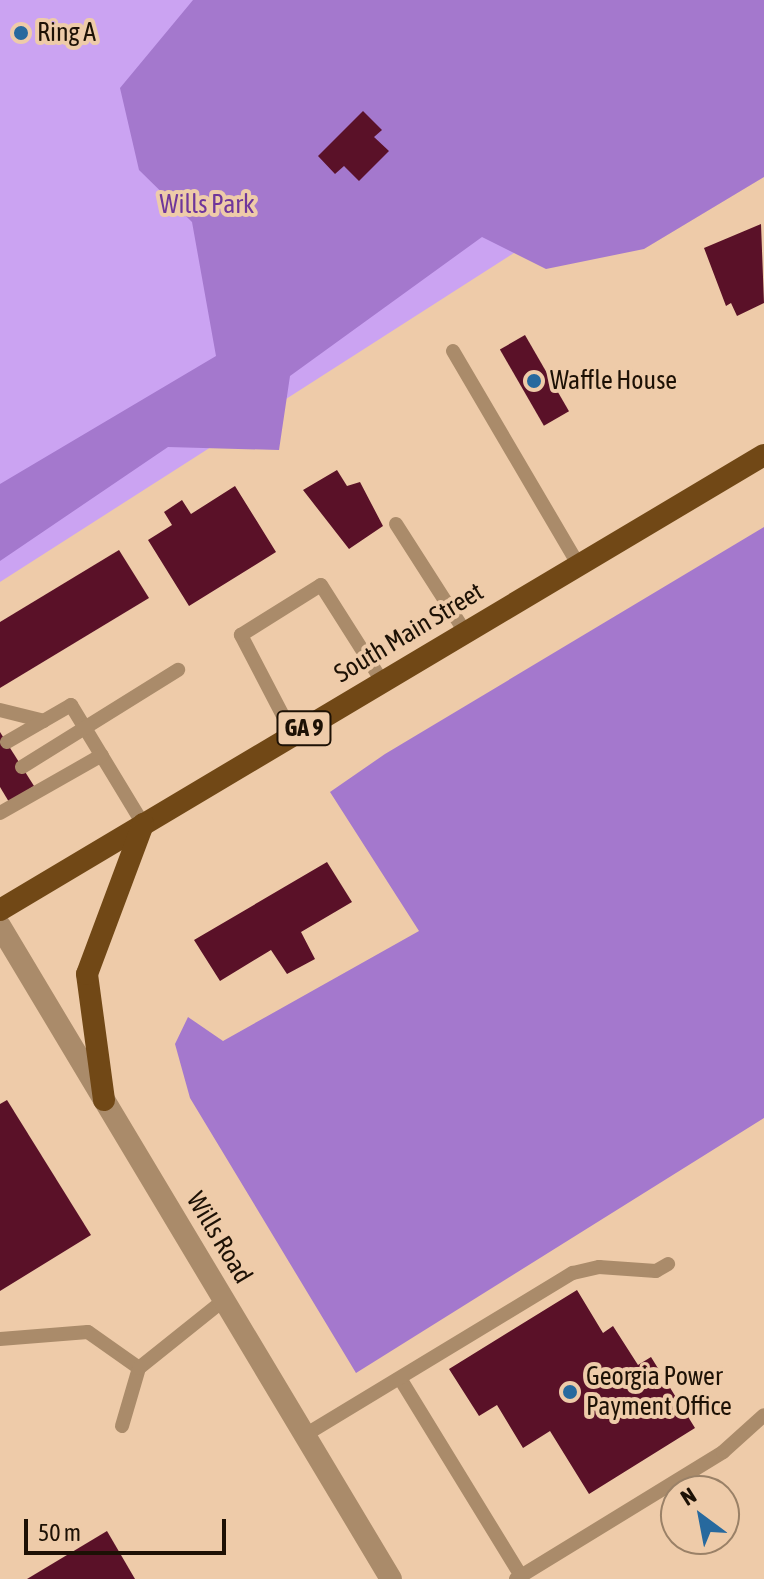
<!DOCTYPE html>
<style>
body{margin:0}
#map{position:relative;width:764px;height:1579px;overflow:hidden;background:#eecba9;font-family:"Asap Condensed",sans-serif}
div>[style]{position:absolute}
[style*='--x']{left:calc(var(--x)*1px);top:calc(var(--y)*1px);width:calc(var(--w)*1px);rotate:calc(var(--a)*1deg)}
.green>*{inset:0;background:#cba3f2}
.forest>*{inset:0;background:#a478cd}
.building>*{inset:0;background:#5a1128;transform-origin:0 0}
.service>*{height:14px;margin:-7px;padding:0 7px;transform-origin:7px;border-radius:7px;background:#aa8b6a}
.tertiary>*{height:22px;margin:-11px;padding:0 11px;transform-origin:11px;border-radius:11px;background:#aa8b6a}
.trunk>*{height:22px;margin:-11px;padding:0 11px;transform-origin:11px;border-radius:11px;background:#714816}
.dots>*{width:22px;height:22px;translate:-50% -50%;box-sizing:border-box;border:4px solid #eecba9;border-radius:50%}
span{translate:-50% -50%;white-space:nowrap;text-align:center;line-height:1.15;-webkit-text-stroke:8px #eecba9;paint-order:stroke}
.shield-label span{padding:2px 6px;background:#eecba9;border:2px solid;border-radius:6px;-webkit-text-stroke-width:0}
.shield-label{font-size:24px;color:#1d1105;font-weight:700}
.poi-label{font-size:26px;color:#1d1105}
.left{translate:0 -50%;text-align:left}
.park-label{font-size:26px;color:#6f369b}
.street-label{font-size:26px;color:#1d1105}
.north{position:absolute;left:660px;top:1475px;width:80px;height:80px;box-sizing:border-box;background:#eecba9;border:2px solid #9a8167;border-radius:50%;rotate:328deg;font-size:22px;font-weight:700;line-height:32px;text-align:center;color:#1d1105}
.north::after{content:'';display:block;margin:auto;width:28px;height:36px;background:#27699e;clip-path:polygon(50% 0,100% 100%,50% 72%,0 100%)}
.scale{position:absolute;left:24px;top:1519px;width:202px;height:36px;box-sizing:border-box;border:4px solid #1d1105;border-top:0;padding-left:10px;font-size:24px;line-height:28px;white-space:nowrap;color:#1d1105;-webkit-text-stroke:6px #eecba9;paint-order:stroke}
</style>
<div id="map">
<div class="green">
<div style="clip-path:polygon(0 0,764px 0,764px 93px,0 582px)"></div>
</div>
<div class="forest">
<div style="clip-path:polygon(193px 0,764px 0,764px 177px,644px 249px,546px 269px,482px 237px,290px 376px,279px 450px,168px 447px,0 561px,0 484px,216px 356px,192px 222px,139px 170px,120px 88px)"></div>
<div style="clip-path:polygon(764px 527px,764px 1118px,356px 1373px,190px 1098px,175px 1044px,188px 1017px,223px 1041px,419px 931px,330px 792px,385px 754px)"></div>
</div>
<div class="building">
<div style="clip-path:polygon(363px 111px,382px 130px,374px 137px,389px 151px,359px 181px,344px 166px,335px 174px,318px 156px)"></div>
<div style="clip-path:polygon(761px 224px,764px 303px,737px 316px,731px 303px,726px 306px,704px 248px)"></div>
<div style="left:525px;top:335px;width:88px;height:29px;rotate:60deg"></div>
<div style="clip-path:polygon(337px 470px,347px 486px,360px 482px,383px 526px,349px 549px,303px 490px)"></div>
<div style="clip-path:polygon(235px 486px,276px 552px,189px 606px,148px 540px,172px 525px,164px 512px,182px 500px,191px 514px)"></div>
<div style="clip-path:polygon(119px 550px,149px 598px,0 688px,0 622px)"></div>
<div style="clip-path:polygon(0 732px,34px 786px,9px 802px,0 787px)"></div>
<div style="clip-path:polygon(327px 862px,352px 902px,301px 932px,315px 959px,287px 974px,271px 950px,220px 981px,194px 940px)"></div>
<div style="clip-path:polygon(7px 1100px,91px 1235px,0 1291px,0 1104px)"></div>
<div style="clip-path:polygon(577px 1290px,603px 1333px,613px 1326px,638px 1365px,651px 1357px,695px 1428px,589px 1494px,550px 1431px,523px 1448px,497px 1405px,479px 1416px,449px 1369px)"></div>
<div style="clip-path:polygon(107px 1531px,135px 1579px,27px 1579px)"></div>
</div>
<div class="service">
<div style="--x:453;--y:351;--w:247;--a:59.6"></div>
<div style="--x:396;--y:524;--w:128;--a:57.4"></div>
<div style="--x:0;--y:710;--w:45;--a:14"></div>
<div style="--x:293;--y:735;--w:113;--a:-117.5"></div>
<div style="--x:241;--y:635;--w:94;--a:-32"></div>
<div style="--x:321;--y:585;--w:114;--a:57.6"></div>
<div style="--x:7;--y:742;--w:74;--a:-30"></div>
<div style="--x:71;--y:705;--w:139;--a:58.8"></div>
<div style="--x:22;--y:767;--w:184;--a:-31.9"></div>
<div style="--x:0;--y:813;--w:117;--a:-29.6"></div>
<div style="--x:0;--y:1339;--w:88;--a:-4.5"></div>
<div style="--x:88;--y:1332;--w:62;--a:35.2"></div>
<div style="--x:401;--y:1380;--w:230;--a:58.5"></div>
<div style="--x:122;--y:1426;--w:60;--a:-73.7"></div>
<div style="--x:139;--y:1368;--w:109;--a:-38.7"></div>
<div style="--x:305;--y:1435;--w:313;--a:-31.2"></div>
<div style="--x:573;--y:1273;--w:27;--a:-13"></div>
<div style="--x:599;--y:1267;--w:57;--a:4"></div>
<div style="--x:656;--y:1271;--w:14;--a:-30"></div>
<div style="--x:516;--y:1579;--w:243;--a:-31.5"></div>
<div style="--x:723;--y:1452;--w:55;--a:-42.1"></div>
</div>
<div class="tertiary">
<div style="--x:0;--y:926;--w:761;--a:59.09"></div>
</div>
<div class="trunk">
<div style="--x:0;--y:910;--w:889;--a:-30.78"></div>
<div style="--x:104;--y:1100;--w:127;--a:-97.7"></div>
<div style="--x:87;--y:974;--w:160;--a:-69.5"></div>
</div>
<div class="dots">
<div style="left:21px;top:33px;background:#27699e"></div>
<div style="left:534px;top:381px;background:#27699e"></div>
<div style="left:570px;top:1392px;background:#27699e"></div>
</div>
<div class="shield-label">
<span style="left:304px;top:728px">GA 9</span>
</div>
<div class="poi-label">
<span class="left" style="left:37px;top:33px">Ring A</span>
<span class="left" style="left:550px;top:381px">Waffle House</span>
<span class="left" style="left:586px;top:1392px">Georgia Power<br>Payment Office</span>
</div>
<div class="park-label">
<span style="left:207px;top:205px">Wills Park</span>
</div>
<div class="street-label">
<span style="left:409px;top:633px;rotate:-31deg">South Main Street</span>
<span style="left:219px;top:1238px;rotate:59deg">Wills Road</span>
</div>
<div class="north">N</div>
<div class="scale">50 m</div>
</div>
